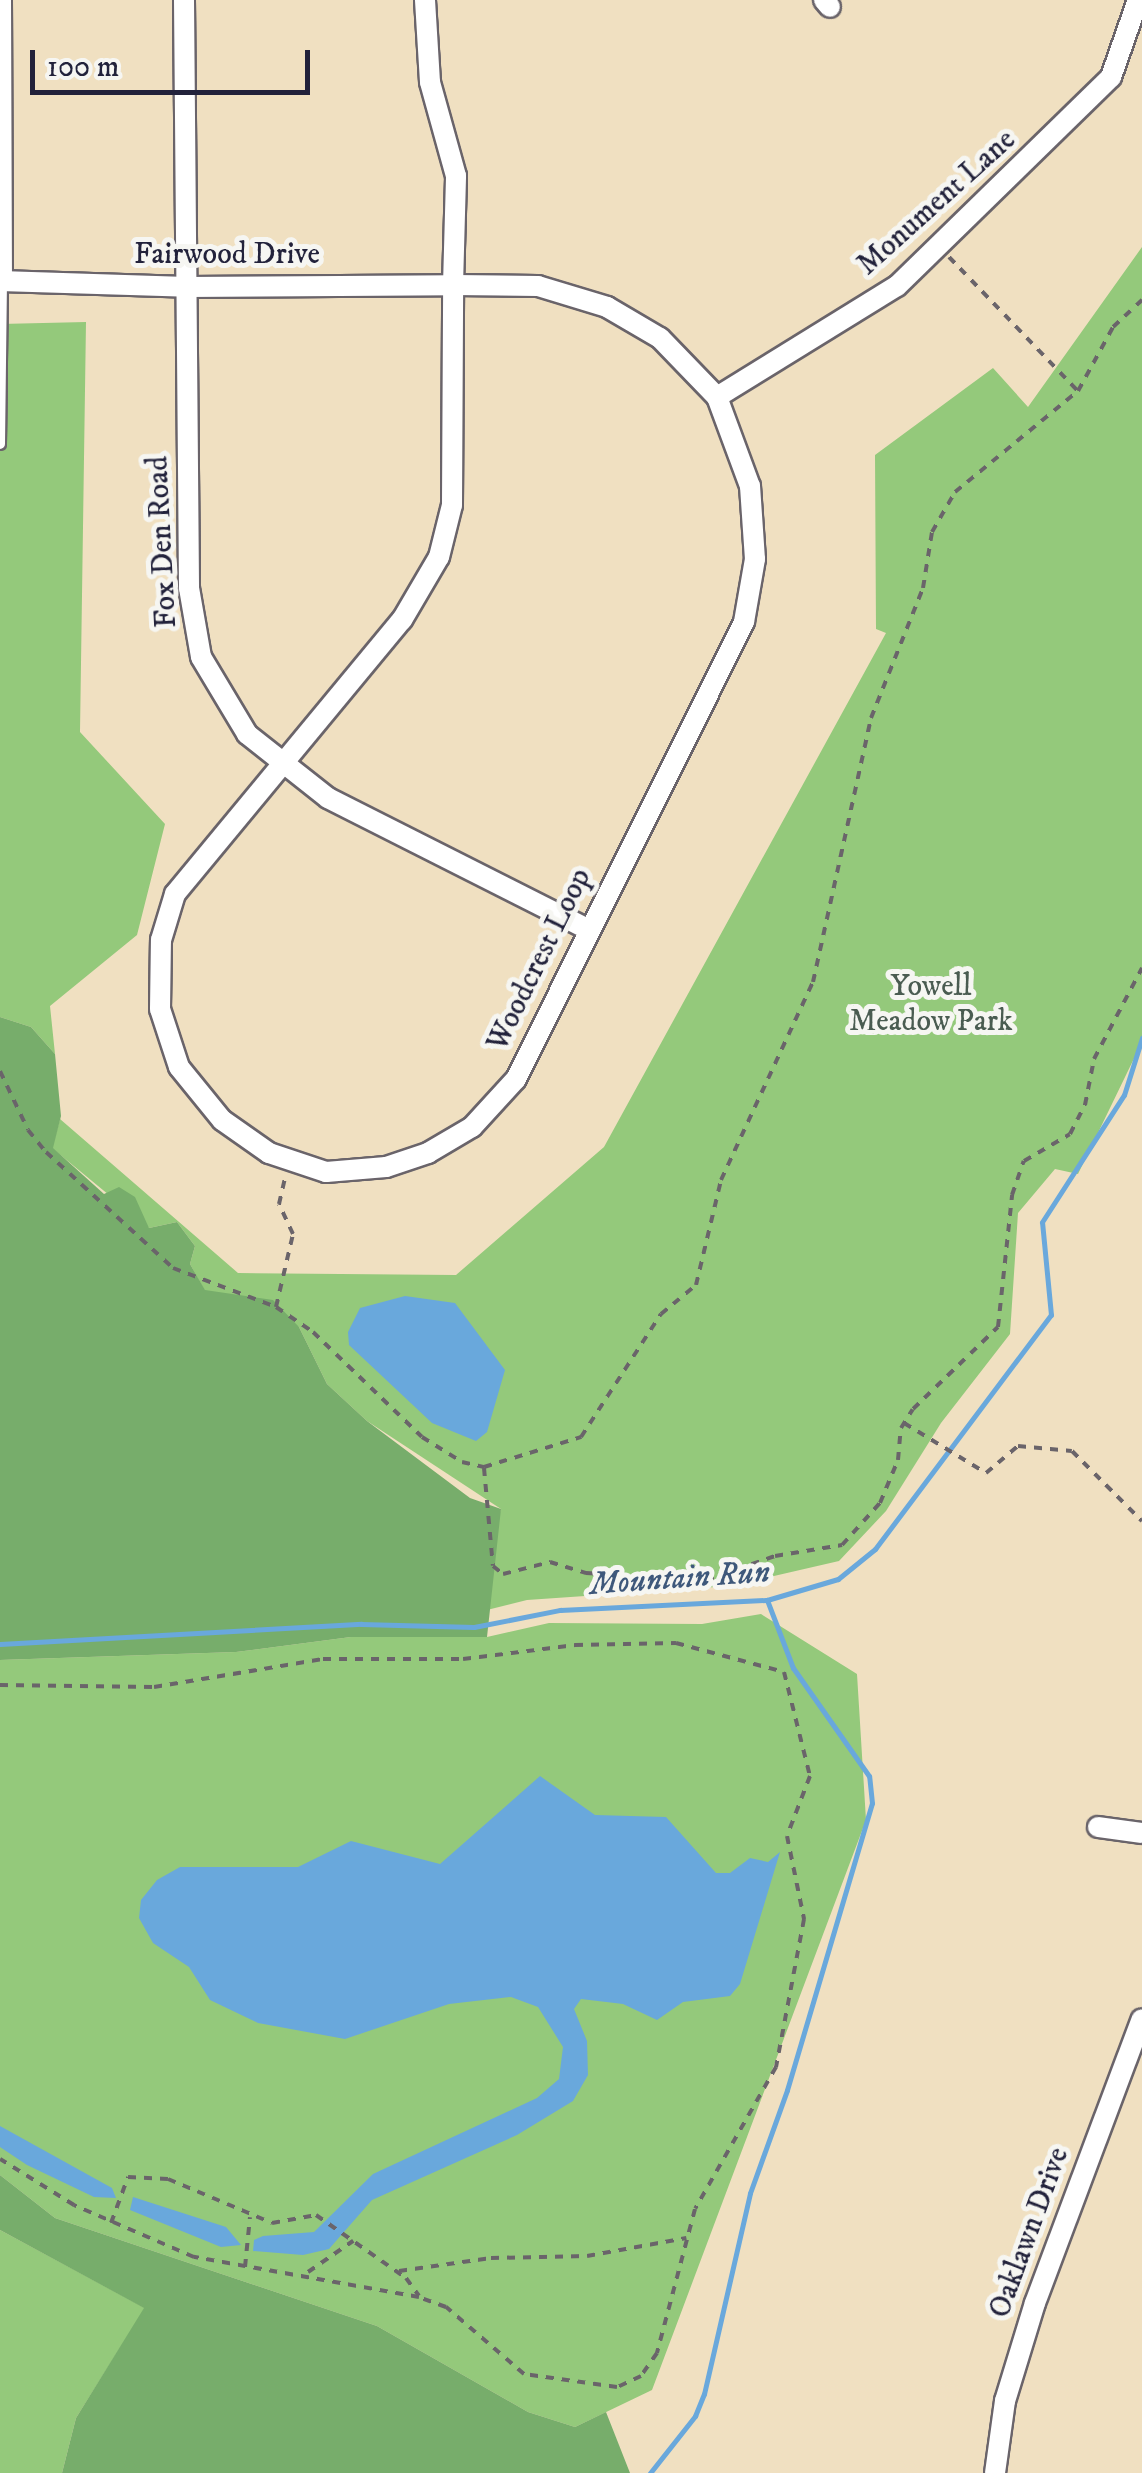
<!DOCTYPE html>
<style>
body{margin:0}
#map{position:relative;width:1142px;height:2473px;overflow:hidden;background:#f0e0c1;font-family:"IM FELL DW Pica",serif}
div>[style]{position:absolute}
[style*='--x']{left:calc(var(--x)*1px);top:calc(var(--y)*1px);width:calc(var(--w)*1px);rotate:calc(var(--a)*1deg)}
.green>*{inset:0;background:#94c97b}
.forest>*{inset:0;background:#77ad6b}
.water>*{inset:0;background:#69a8dc}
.stream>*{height:5px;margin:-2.5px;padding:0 2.5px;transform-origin:2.5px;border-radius:2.5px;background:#69a8dc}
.path>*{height:4px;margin-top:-2px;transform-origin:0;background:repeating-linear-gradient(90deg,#6a646a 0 8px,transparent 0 16px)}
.roads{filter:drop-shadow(2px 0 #6a646a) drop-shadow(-2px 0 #6a646a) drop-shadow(0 2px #6a646a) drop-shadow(0 -2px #6a646a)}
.service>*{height:10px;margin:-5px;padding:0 5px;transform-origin:5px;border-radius:5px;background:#fff}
.minor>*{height:20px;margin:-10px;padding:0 10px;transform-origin:10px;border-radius:10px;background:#fff}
span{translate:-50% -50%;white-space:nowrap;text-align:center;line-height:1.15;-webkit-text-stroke:10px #f6f6f2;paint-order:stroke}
.street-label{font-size:30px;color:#22223b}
.park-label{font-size:30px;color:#4a5c51}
.water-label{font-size:32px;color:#3e587b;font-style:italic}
.scale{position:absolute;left:30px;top:50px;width:280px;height:45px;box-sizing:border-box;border:5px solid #22223b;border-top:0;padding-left:12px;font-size:30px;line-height:35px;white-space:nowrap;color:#22223b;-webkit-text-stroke:8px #f6f6f2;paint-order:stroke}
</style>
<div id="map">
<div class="green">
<div style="clip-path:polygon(1142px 247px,1142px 1042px,1078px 1174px,1055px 1169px,1018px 1213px,1010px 1334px,941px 1423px,886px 1511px,839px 1561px,730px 1586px,527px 1600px,467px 1615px,501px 1509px,367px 1421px,327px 1384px,299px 1327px,205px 1291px,190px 1264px,195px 1246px,177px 1222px,149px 1228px,52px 1148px,60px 1119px,238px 1273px,456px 1275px,604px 1147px,886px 633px,876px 629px,875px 455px,993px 368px,1028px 407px)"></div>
<div style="clip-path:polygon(86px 322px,80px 732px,165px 824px,137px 935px,50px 1006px,55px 1054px,31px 1027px,0 1017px,0 324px)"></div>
<div style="clip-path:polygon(761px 1614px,857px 1674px,866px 1820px,652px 2390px,575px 2427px,528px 2412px,377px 2326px,55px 2218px,0 2175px,0 1660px,236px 1652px,351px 1637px,487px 1637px,549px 1623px,702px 1624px)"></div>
<div style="clip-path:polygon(0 2230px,145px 2308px,76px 2418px,62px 2473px,0 2473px)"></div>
</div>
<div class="forest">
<div style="clip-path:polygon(0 1017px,31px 1027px,55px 1054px,61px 1116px,53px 1148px,104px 1194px,119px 1187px,135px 1197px,149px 1228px,177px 1222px,195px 1246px,190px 1264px,205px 1290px,273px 1300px,299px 1327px,327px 1384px,367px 1421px,470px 1498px,501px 1509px,487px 1637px,351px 1637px,236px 1652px,0 1660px)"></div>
<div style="clip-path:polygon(0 2175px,55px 2218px,377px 2326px,528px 2412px,575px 2427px,606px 2412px,630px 2473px,62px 2473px,76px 2418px,144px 2308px,0 2230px)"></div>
</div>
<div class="water">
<div style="clip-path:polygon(405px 1296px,455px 1303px,505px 1370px,487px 1432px,476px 1441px,432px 1423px,349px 1345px,348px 1332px,360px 1308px)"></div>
<div style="clip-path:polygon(540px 1776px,595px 1815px,666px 1817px,716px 1873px,730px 1873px,750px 1858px,768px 1862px,780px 1852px,740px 1984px,730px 1996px,683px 2002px,657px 2020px,623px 2004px,581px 1999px,574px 2009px,587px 2041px,588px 2075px,573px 2101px,517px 2135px,372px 2200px,329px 2249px,303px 2255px,253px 2251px,254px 2240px,263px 2236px,314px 2232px,373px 2174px,537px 2098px,559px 2079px,563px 2047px,538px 2007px,511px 1997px,449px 2004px,345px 2039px,258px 2023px,210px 2000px,189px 1967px,153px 1943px,139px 1918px,141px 1900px,157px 1880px,180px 1867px,298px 1867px,351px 1841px,440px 1864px)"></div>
<div style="clip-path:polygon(0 2126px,112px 2188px,116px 2198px,94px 2197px,27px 2165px,0 2147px)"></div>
<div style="clip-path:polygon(133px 2197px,226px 2227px,241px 2245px,221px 2247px,130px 2210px)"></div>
</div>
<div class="stream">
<div style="--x:0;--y:1644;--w:362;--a:-3.2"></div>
<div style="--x:361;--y:1624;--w:113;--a:1.5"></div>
<div style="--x:474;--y:1627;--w:88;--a:-11.2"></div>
<div style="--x:560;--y:1610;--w:207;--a:-2.8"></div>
<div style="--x:767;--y:1600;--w:74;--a:-16.5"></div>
<div style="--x:838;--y:1579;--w:48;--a:-39"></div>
<div style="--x:875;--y:1549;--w:293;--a:-53.1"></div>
<div style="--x:1051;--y:1315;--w:93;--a:-95.5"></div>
<div style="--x:1042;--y:1222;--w:151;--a:-57.2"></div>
<div style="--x:1124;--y:1095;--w:60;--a:-72.5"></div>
<div style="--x:650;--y:2473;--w:73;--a:-51.7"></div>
<div style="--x:695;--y:2416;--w:24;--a:-68"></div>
<div style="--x:704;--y:2394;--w:206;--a:-77.1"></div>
<div style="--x:750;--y:2193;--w:109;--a:-70.2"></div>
<div style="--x:787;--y:2090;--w:299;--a:-73.5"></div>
<div style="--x:872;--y:1803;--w:27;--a:-96"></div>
<div style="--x:869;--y:1776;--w:132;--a:-125.1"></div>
<div style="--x:793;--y:1668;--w:73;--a:-110.9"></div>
</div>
<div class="path">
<div style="--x:949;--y:257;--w:186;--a:46.1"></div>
<div style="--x:1078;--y:391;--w:73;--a:-61.3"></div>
<div style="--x:1113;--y:327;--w:40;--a:-43"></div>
<div style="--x:0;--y:1071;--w:65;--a:64.6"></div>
<div style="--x:28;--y:1130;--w:28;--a:51"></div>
<div style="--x:46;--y:1152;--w:172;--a:42.4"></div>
<div style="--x:173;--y:1268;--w:110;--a:20.7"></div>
<div style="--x:276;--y:1307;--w:45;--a:34"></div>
<div style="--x:313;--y:1332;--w:151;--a:43.9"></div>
<div style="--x:422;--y:1437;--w:47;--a:32"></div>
<div style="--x:462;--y:1462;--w:23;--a:13"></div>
<div style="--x:484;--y:1467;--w:102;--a:-17.2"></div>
<div style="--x:581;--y:1437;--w:147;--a:-57"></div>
<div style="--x:661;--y:1314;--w:45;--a:-39.6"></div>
<div style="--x:696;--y:1285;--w:108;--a:-76.6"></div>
<div style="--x:721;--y:1180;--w:218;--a:-65.1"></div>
<div style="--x:813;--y:982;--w:270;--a:-77.6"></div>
<div style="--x:871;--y:718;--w:140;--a:-68.2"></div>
<div style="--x:923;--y:588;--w:57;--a:-80.9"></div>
<div style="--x:932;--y:532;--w:46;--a:-60.1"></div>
<div style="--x:955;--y:492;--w:159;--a:-39.4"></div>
<div style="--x:276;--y:1307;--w:75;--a:-76.9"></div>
<div style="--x:293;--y:1234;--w:33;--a:-115"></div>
<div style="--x:279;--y:1204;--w:26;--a:-77"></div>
<div style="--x:904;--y:1423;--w:96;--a:31.4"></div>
<div style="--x:986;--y:1473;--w:42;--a:-40.2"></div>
<div style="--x:1018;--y:1446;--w:54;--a:5.3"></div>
<div style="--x:1072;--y:1451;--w:99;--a:45"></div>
<div style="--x:484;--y:1468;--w:98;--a:84.8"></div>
<div style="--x:493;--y:1566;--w:13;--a:39"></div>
<div style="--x:503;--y:1574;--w:49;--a:-14.3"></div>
<div style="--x:550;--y:1562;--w:38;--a:17"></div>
<div style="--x:586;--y:1573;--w:120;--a:3.3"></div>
<div style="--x:706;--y:1580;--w:73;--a:-19.2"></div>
<div style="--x:775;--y:1556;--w:68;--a:-9.3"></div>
<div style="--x:842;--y:1545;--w:57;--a:-47.9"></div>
<div style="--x:880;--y:1503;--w:47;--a:-67.3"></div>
<div style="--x:898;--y:1460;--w:32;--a:-85"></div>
<div style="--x:901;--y:1428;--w:22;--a:-58"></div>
<div style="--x:913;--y:1409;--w:118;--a:-44"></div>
<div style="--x:998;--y:1327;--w:133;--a:-83.9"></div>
<div style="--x:1012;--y:1195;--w:36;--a:-71"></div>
<div style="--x:1024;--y:1161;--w:53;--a:-30.4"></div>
<div style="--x:1070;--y:1134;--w:33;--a:-63"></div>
<div style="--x:1085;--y:1105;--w:47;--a:-78.9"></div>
<div style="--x:1094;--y:1059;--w:103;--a:-62.2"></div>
<div style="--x:0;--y:1685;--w:154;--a:0.7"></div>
<div style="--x:154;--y:1687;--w:171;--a:-9.4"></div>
<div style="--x:323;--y:1659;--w:140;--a:0"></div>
<div style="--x:463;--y:1659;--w:113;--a:-7.1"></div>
<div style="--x:575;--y:1645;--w:101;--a:-1.1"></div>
<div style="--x:676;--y:1643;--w:112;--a:15"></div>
<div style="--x:784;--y:1672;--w:107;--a:76"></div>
<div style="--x:810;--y:1776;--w:64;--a:111"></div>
<div style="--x:787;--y:1836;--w:85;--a:78.4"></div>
<div style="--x:804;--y:1919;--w:151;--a:100.7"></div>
<div style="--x:776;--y:2067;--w:163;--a:119.7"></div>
<div style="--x:695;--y:2209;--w:149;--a:104.8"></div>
<div style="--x:657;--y:2353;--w:28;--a:125"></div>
<div style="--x:641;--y:2376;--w:26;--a:155"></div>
<div style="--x:617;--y:2387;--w:94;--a:-172"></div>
<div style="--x:524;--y:2374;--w:103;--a:-139.3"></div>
<div style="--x:446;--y:2307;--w:29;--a:-160"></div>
<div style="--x:419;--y:2297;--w:229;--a:-169.9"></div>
<div style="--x:194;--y:2257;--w:131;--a:-156.6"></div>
<div style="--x:74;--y:2205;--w:87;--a:-148.1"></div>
<div style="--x:111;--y:2223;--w:49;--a:-69.7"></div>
<div style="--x:128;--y:2177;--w:40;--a:2.9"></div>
<div style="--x:168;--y:2179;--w:113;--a:22.9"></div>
<div style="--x:272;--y:2223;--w:45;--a:-10.3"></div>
<div style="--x:316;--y:2215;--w:110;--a:35"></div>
<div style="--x:406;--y:2278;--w:22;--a:54"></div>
<div style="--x:245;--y:2267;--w:50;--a:-84.3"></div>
<div style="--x:399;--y:2271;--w:93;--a:-8"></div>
<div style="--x:491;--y:2258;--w:96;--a:-1.2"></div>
<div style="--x:587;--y:2256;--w:101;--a:-10.3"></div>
<div style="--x:308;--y:2272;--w:55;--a:-34.6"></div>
</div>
<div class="roads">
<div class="service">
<div style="--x:0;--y:444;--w:163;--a:-89.3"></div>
</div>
<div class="minor">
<div style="--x:1;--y:0;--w:281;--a:89.8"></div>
<div style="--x:184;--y:0;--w:588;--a:89.51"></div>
<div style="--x:189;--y:588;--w:70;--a:80.1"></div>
<div style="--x:201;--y:657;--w:90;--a:59.1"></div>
<div style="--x:247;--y:734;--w:103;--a:38.3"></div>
<div style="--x:328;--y:798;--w:290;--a:26.8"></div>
<div style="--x:824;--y:0;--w:9;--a:49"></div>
<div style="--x:0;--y:281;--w:187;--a:1.8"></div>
<div style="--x:187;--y:287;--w:266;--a:-0.4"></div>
<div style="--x:453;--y:285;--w:85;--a:0.7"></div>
<div style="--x:538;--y:286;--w:72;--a:16.9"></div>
<div style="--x:607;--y:307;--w:61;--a:30.3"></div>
<div style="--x:660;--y:338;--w:82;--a:46"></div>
<div style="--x:717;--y:397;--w:95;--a:69.7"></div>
<div style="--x:750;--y:486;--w:73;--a:86.1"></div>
<div style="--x:755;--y:559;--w:64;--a:99.9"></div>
<div style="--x:744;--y:622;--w:511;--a:116.51"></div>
<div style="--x:516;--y:1079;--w:65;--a:132.5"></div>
<div style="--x:472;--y:1127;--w:51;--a:149.4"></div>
<div style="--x:428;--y:1153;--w:44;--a:161.6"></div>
<div style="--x:386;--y:1167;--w:60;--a:175.2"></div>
<div style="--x:326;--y:1172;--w:60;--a:-161.6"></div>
<div style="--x:269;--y:1153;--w:57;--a:-144.9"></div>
<div style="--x:222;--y:1120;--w:68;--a:-129.1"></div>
<div style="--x:179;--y:1067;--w:61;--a:-108.1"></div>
<div style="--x:160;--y:1009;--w:69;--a:-89.2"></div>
<div style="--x:161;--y:940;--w:48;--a:-73.1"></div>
<div style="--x:175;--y:894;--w:356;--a:-50.4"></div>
<div style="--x:402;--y:620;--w:73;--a:-59.6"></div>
<div style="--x:439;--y:557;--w:54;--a:-76"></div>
<div style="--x:452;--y:505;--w:220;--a:-89.7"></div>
<div style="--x:453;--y:285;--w:109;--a:-88.4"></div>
<div style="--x:456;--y:176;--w:98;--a:-105.5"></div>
<div style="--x:430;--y:82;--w:82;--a:-93.5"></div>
<div style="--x:717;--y:397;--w:211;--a:-31.7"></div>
<div style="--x:897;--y:286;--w:299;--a:-44.3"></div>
<div style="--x:1111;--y:77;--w:82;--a:-70.7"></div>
<div style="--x:1098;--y:1827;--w:44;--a:7.8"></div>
<div style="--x:995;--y:2473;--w:73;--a:-82.1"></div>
<div style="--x:1005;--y:2401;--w:102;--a:-73"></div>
<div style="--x:1035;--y:2303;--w:303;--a:-69.4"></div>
</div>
</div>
<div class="street-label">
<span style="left:937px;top:203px;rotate:-42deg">Monument Lane</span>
<span style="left:227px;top:255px">Fairwood Drive</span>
<span style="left:163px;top:542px;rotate:-93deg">Fox Den Road</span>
<span style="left:540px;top:960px;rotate:-64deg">Woodcrest Loop</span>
<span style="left:1030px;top:2233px;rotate:-70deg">Oaklawn Drive</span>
</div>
<div class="park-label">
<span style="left:931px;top:1004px">Yowell<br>Meadow Park</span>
</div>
<div class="water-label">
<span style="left:680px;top:1579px;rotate:-4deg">Mountain Run</span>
</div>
<div class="scale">100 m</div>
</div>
